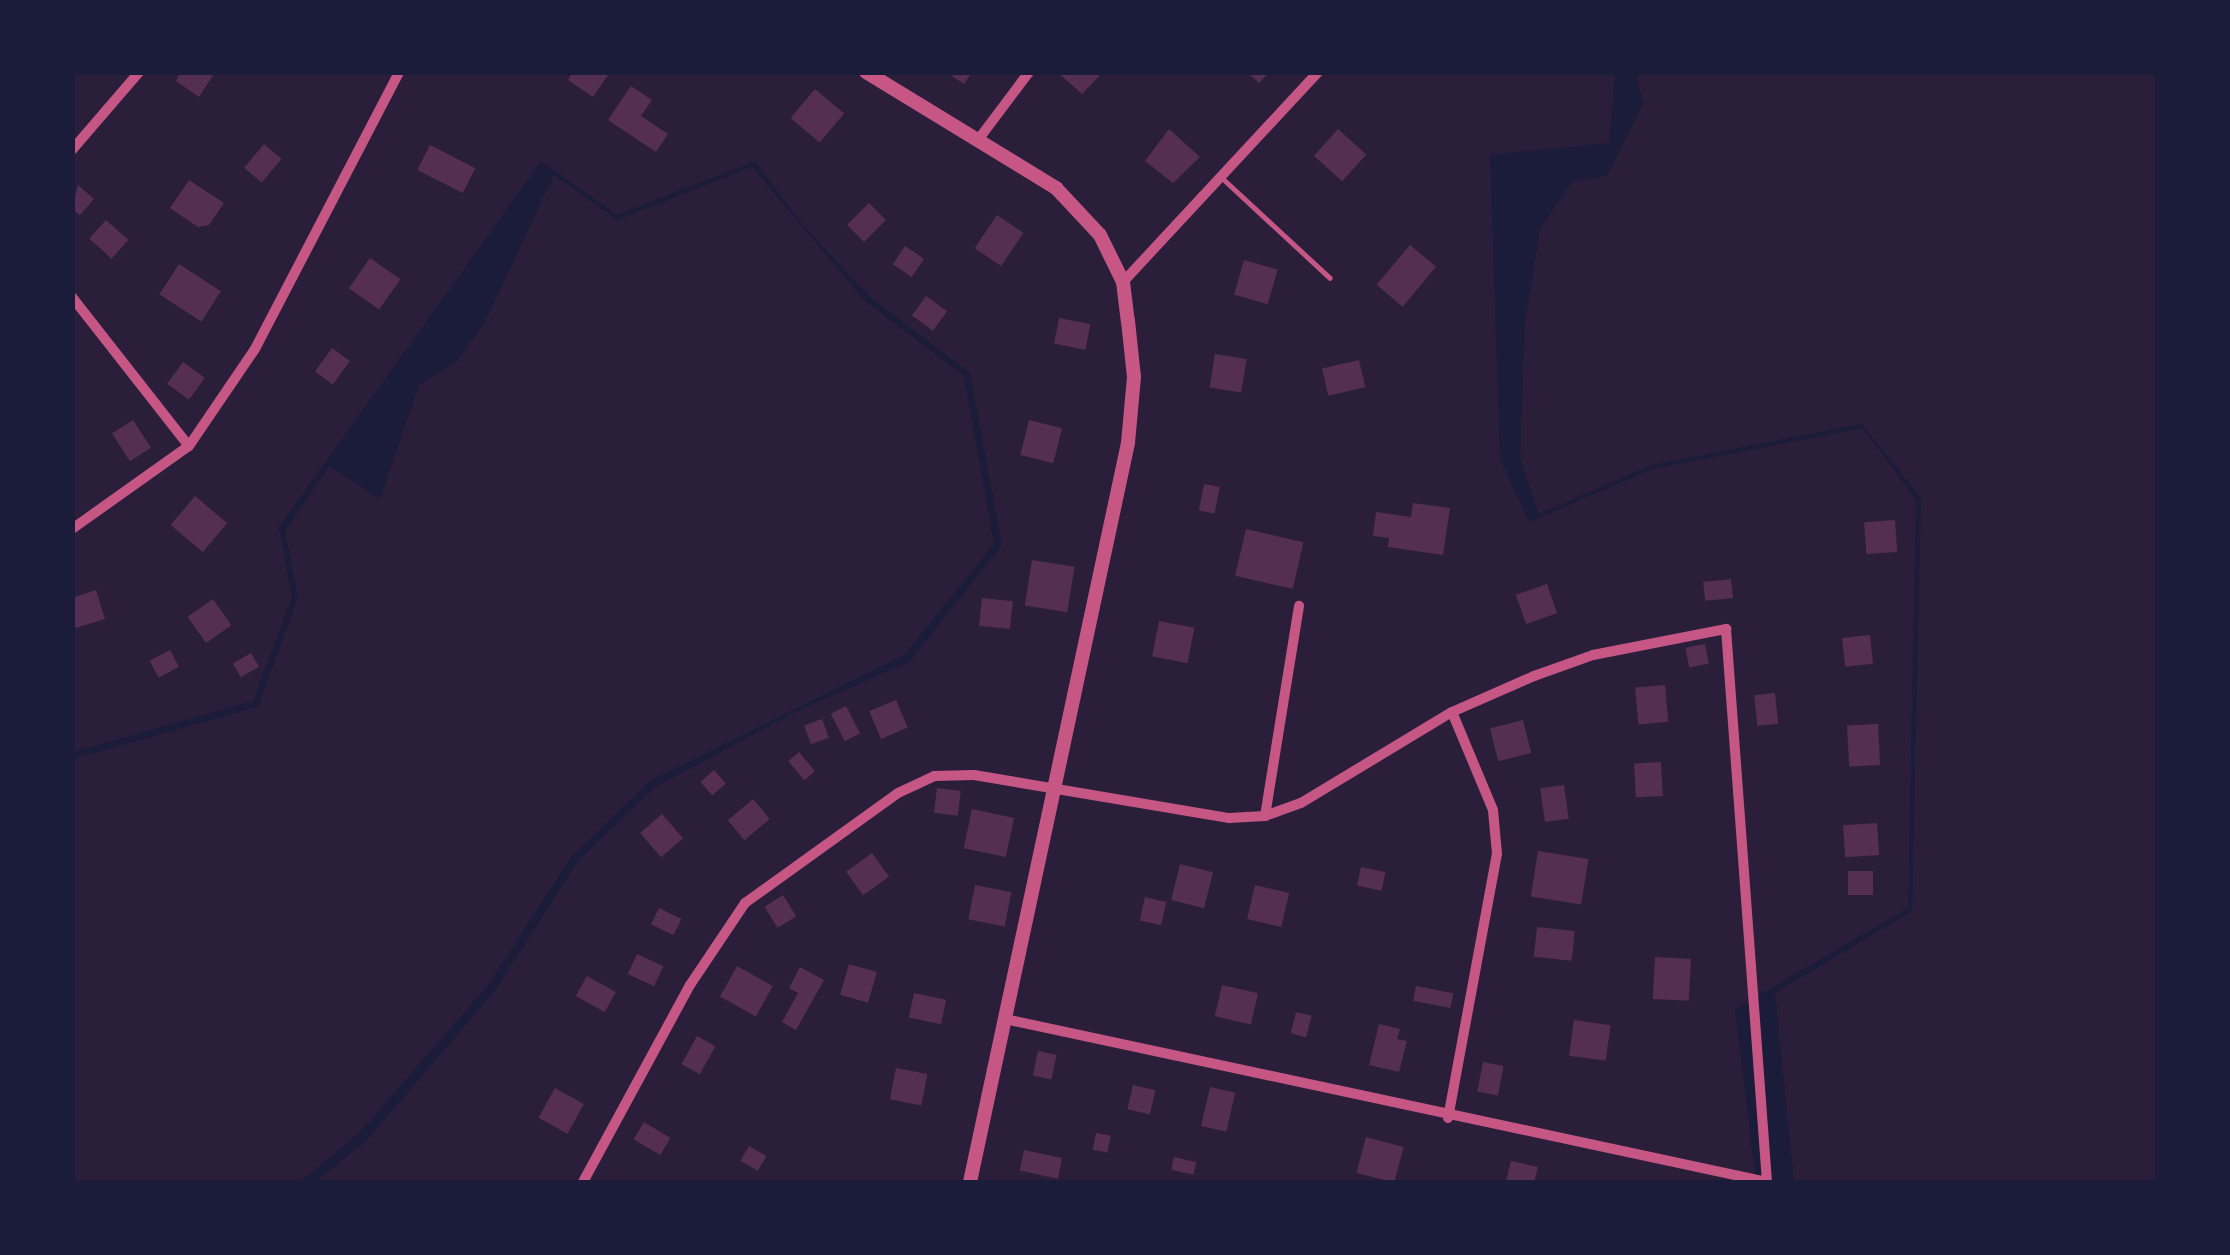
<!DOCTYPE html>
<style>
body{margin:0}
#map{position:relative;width:2230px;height:1255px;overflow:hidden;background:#1b1b3a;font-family:"Noto Sans",sans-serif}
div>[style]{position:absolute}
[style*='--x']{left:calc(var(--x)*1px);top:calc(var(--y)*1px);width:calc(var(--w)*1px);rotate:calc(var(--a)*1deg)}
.green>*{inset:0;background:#2a1e3b}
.building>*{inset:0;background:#542f53;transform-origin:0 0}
.service>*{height:5px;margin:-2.5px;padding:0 2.5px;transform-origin:2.5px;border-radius:2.5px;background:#c65784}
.minor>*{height:10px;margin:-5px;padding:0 5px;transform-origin:5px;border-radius:5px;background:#c65784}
.tertiary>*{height:14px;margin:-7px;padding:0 7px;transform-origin:7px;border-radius:7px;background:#c65784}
span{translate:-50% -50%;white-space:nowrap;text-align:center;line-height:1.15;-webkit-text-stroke:9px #1b1b3a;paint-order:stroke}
.frame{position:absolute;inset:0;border:75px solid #1b1b3a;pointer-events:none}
</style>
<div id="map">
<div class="green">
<div style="clip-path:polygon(72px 73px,1615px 73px,1609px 143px,1490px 155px,1500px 460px,1529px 522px,1653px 469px,1863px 428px,1916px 500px,1908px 908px,1735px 1009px,1756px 1182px,316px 1182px,367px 1140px,494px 992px,578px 861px,654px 788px,795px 712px,909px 662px,1002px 545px,970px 373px,870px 297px,801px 223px,755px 161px,617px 215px,541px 161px,279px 527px,292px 597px,253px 701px,73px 752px)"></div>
<div style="clip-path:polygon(1636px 73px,2157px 73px,2157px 1182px,1794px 1182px,1775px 993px,1912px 911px,1921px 498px,1862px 424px,1651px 465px,1539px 514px,1520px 457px,1525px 324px,1540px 229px,1573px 181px,1607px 176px,1643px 104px)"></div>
<div style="clip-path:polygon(752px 167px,865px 301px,964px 376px,994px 544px,904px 655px,650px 781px,572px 856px,488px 985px,360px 1132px,300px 1182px,73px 1182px,73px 759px,258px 707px,298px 597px,285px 531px,329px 466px,380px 499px,419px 385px,457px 362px,485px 322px,554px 175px,617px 220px)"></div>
</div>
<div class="building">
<div style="clip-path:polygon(181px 72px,215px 72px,199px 97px,176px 81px)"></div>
<div style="clip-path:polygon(573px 72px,610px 72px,593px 97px,568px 80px)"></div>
<div style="clip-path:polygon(946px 72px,972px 72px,964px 84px)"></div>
<div style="clip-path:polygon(1057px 72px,1103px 72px,1082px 94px)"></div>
<div style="clip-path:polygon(1247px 72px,1269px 72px,1259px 83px)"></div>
<div style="clip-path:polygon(631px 86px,652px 100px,641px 116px,668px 134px,656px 152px,608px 120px)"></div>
<div style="left:815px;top:89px;width:38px;height:38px;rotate:40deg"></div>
<div style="clip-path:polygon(1169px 129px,1200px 157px,1173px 183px,1145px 161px)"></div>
<div style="left:1338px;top:129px;width:38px;height:36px;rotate:42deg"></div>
<div style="left:264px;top:144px;width:23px;height:31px;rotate:40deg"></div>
<div style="left:430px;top:145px;width:51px;height:28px;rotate:27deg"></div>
<div style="clip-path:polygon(189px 180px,224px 203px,209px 225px,198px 227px,170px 208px)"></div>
<div style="clip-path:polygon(78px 185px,94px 199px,80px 215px,72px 209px)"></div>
<div style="left:869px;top:203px;width:24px;height:31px;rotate:45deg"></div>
<div style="left:997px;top:215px;width:32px;height:40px;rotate:34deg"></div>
<div style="left:106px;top:220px;width:30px;height:25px;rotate:42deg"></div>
<div style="left:1410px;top:245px;width:34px;height:52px;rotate:40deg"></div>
<div style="left:905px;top:246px;width:23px;height:22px;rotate:34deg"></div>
<div style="left:370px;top:258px;width:37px;height:37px;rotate:35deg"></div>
<div style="left:1244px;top:260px;width:35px;height:36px;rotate:16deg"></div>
<div style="left:179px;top:264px;width:50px;height:36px;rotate:33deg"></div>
<div style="left:926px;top:296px;width:26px;height:24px;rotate:36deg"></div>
<div style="left:1059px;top:318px;width:32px;height:26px;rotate:11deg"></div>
<div style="left:332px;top:348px;width:22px;height:29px;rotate:36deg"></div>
<div style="left:1215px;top:354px;width:32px;height:34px;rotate:9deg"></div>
<div style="left:1359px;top:360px;width:28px;height:38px;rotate:77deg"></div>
<div style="left:183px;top:362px;width:27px;height:27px;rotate:36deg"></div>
<div style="left:133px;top:420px;width:33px;height:25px;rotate:57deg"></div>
<div style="left:1029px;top:420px;width:34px;height:36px;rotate:14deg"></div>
<div style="left:1204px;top:484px;width:16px;height:27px;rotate:11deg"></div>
<div style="left:195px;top:496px;width:42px;height:38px;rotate:40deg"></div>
<div style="clip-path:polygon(1413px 503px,1450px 508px,1443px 555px,1388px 547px,1389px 538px,1373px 536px,1376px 512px,1411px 517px)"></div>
<div style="left:1895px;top:520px;width:32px;height:31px;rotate:86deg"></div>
<div style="left:1246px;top:529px;width:59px;height:48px;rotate:13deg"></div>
<div style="left:1032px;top:560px;width:43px;height:46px;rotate:9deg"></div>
<div style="left:1731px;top:579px;width:19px;height:28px;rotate:84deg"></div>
<div style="left:1547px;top:584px;width:31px;height:33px;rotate:71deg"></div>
<div style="clip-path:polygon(96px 590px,105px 619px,72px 629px,72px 598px)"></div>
<div style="left:982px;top:598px;width:31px;height:28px;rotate:6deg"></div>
<div style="left:213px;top:599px;width:32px;height:31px;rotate:55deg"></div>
<div style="left:1159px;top:621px;width:36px;height:36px;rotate:11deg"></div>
<div style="left:1870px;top:635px;width:29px;height:28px;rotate:84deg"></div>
<div style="left:1705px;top:644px;width:20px;height:20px;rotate:79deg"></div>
<div style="left:170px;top:650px;width:19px;height:23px;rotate:62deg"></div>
<div style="left:251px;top:653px;width:16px;height:21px;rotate:60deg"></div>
<div style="left:1665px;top:685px;width:37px;height:30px;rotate:85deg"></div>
<div style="left:1775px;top:693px;width:31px;height:21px;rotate:84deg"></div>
<div style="left:896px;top:700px;width:30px;height:29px;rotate:67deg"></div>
<div style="left:846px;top:706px;width:31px;height:17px;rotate:63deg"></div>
<div style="left:822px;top:719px;width:20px;height:19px;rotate:70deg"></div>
<div style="left:1523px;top:720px;width:34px;height:34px;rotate:76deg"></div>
<div style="left:1878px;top:724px;width:41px;height:31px;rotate:87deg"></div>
<div style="left:799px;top:752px;width:25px;height:14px;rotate:50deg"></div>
<div style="left:1661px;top:762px;width:34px;height:27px;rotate:87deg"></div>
<div style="left:714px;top:770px;width:18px;height:18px;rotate:49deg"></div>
<div style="left:1564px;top:785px;width:34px;height:24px;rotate:82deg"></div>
<div style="left:937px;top:788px;width:24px;height:25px;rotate:7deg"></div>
<div style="left:753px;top:799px;width:26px;height:33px;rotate:50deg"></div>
<div style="left:972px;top:809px;width:43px;height:40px;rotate:12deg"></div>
<div style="left:662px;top:814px;width:32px;height:29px;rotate:49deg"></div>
<div style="left:1877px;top:823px;width:32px;height:34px;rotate:86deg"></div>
<div style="left:1538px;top:851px;width:51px;height:46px;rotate:9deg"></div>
<div style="left:872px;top:853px;width:29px;height:32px;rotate:54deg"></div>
<div style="left:1180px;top:864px;width:34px;height:37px;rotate:14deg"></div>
<div style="left:1361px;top:867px;width:25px;height:19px;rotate:12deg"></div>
<div style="left:1848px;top:871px;width:25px;height:24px"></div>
<div style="left:975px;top:885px;width:37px;height:35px;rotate:11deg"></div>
<div style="left:1255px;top:885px;width:35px;height:35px;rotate:13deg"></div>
<div style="left:783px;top:895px;width:25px;height:22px;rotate:58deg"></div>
<div style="left:1145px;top:897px;width:22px;height:24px;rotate:13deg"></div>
<div style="left:659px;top:908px;width:25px;height:18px;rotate:26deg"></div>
<div style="left:1537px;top:927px;width:38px;height:30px;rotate:6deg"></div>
<div style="left:637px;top:954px;width:29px;height:22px;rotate:25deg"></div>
<div style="left:1655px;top:957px;width:36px;height:42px;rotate:3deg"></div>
<div style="left:849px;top:964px;width:29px;height:32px;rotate:16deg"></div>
<div style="left:737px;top:966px;width:41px;height:35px;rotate:29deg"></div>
<div style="clip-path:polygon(800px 967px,824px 980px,796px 1030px,782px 1022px,798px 993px,789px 988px)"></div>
<div style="left:587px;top:976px;width:33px;height:23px;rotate:29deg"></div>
<div style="left:1222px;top:985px;width:37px;height:32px;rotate:13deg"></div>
<div style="left:1416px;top:986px;width:38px;height:15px;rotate:11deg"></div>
<div style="left:914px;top:993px;width:33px;height:25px;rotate:12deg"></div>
<div style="left:1296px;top:1012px;width:16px;height:22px;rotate:14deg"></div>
<div style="left:1574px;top:1020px;width:37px;height:36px;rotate:8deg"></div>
<div style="clip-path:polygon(1379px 1024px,1400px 1029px,1397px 1039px,1407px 1041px,1399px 1072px,1369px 1065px)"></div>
<div style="left:697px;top:1036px;width:21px;height:32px;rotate:29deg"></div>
<div style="left:1038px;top:1051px;width:19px;height:25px;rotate:12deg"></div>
<div style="left:1483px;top:1062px;width:21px;height:30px;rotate:11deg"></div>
<div style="left:896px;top:1068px;width:32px;height:32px;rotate:11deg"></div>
<div style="left:1133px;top:1085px;width:23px;height:25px;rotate:13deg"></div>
<div style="left:1210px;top:1087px;width:26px;height:40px;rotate:13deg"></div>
<div style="left:555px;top:1088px;width:33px;height:34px;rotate:29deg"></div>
<div style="left:644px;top:1122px;width:31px;height:20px;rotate:31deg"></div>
<div style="left:1096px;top:1133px;width:15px;height:17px;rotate:11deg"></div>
<div style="left:1366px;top:1137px;width:39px;height:37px;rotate:15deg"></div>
<div style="left:749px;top:1146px;width:20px;height:17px;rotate:30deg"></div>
<div style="left:1024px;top:1150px;width:39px;height:21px;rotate:12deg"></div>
<div style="left:1174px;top:1157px;width:23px;height:13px;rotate:13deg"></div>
<div style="clip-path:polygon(1511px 1161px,1538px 1167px,1534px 1182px,1506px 1182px)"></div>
</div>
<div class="service">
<div style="--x:1224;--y:180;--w:144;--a:42.8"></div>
</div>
<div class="minor">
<div style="--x:981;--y:136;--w:80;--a:-53.1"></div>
<div style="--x:72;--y:150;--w:103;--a:-49.3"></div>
<div style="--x:1123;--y:282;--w:287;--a:-47.1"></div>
<div style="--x:72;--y:297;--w:189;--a:51.9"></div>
<div style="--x:72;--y:529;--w:143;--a:-35.4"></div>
<div style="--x:189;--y:446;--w:117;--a:-55.8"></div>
<div style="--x:255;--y:349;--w:312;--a:-62.5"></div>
<div style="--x:1265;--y:816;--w:213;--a:-80.8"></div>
<div style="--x:1005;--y:1019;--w:779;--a:12.07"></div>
<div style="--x:1448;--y:1118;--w:269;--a:-79.5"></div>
<div style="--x:1497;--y:854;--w:44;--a:-95.2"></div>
<div style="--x:1493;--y:810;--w:106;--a:-112.7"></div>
<div style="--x:583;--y:1182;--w:224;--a:-61.5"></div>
<div style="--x:690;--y:985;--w:99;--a:-56.1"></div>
<div style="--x:745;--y:903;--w:188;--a:-35.7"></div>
<div style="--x:898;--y:793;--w:40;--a:-25"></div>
<div style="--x:934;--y:776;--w:40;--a:-1.4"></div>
<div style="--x:974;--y:775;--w:259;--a:9.6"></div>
<div style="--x:1229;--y:818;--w:36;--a:-3"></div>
<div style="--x:1265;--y:816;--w:38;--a:-20"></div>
<div style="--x:1301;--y:803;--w:176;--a:-31.1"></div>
<div style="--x:1452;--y:712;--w:90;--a:-23.7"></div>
<div style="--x:1534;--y:676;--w:63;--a:-19.6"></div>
<div style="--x:1593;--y:655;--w:136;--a:-11.1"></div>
<div style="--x:1726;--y:629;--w:555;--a:85.76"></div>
</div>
<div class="tertiary">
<div style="--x:866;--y:72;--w:223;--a:31.4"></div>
<div style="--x:1056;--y:188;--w:64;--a:46.9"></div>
<div style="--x:1100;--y:235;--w:52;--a:63.9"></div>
<div style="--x:1123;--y:282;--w:39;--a:83"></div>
<div style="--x:1128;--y:321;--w:56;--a:83.9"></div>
<div style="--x:1134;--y:377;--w:66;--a:95.2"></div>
<div style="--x:1128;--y:443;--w:756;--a:102.07"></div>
</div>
<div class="frame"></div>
</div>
